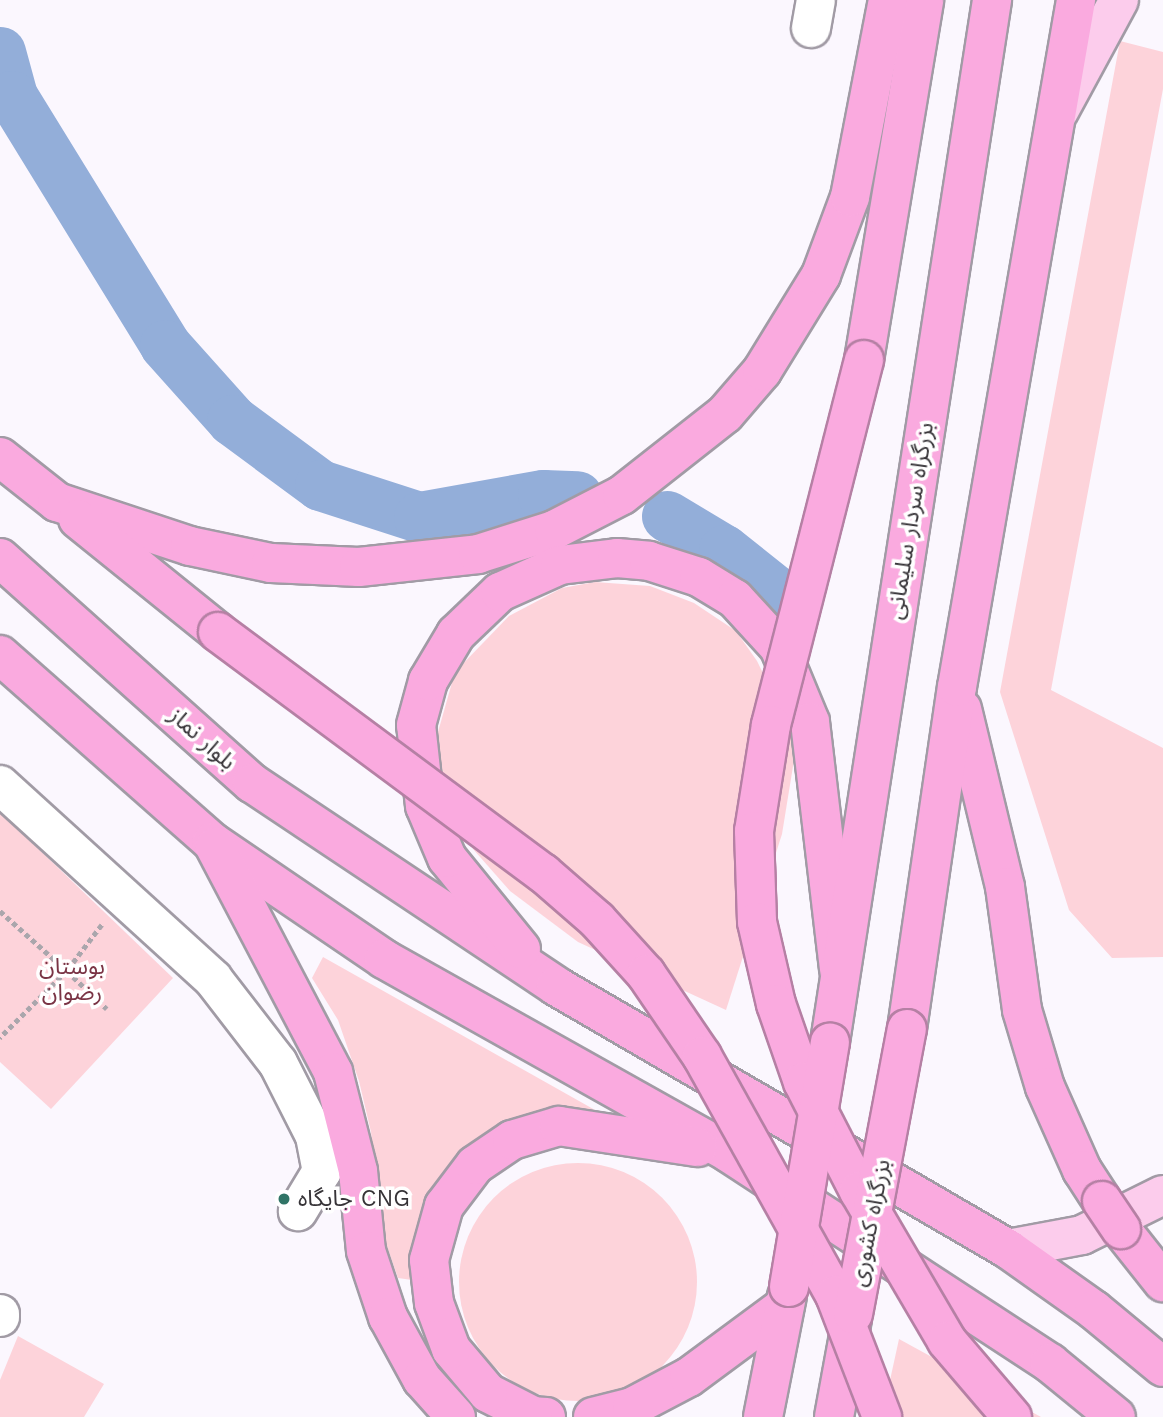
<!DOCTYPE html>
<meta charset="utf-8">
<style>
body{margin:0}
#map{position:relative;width:1163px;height:1417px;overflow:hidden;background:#fbf7fe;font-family:"Work Sans","Noto Sans Arabic",sans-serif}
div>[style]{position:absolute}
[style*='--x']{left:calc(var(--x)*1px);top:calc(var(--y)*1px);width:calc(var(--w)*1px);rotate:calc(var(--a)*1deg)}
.green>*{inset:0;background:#fdd3da}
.round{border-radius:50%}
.river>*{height:51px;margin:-25.5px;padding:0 25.5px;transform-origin:25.5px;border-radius:25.5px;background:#93aed9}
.path>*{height:4.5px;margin-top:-2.25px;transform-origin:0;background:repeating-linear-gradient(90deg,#aaa6ac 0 5px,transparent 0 8.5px)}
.roads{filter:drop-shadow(2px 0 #a19ba5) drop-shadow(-2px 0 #a19ba5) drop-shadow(0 2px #a19ba5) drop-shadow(0 -2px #a19ba5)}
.minor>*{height:38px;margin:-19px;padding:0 19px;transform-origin:19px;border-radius:19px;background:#fff}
.major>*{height:38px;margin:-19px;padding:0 19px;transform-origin:19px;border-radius:19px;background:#fcccec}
.highway>*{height:38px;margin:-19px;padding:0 19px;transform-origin:19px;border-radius:19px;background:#faaadf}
.bridges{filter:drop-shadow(2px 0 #b580a4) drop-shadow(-2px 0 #b580a4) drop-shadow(0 2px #b580a4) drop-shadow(0 -2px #b580a4)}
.highway-bridge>*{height:38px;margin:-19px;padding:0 19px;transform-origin:19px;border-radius:19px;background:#faaadf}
.dots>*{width:19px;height:19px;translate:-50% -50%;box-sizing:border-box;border:4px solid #fff;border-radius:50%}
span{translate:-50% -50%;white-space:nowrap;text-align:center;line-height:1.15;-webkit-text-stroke:7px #fff;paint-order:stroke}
.street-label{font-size:23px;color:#363337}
.park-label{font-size:23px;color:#7a3445}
.poi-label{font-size:23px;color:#363337}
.left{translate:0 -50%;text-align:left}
</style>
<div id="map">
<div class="green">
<div style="clip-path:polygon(1120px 41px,1163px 52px,1163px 89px,1051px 690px,1163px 748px,1163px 957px,1112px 958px,1069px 910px,1000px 692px)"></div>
<div style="clip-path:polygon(595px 582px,650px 586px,694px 603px,736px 631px,757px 661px,789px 726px,795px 754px,782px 834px,726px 1010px,578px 942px,510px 891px,473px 849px,438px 780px,436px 739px,455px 672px,509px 616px,562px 588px)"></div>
<div style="clip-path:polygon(0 812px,173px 978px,51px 1109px,0 1062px)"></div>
<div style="clip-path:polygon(323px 957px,595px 1110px,548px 1109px,498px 1128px,413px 1260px,412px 1280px,398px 1278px,382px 1232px,371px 1132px,359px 1081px,338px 1020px,312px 978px)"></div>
<div class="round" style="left:459px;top:1163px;width:238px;height:238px"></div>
<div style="clip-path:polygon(18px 1336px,104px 1384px,84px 1417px,0 1417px,0 1380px)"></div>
<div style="clip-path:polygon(899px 1339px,1041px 1417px,882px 1417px)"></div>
</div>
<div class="river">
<div style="--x:0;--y:52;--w:46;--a:74.7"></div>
<div style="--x:12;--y:96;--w:292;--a:58.4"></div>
<div style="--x:165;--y:345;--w:101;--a:48.2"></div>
<div style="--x:232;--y:420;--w:109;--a:36.5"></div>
<div style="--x:320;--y:485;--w:104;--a:17.9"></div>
<div style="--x:419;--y:517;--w:126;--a:-10.1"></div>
<div style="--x:543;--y:495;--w:34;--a:2"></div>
<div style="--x:667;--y:516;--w:66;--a:30.8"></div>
<div style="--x:724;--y:550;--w:75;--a:38.5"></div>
</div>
<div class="path">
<div style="--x:0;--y:911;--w:90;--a:41.8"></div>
<div style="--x:67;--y:971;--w:95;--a:135"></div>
<div style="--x:102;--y:925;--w:58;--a:127.3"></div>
<div style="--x:67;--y:971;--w:55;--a:43.5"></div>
</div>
<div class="roads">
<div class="minor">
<div style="--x:811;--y:28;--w:28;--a:-80"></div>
<div style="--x:0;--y:785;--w:288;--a:42.3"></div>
<div style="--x:213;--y:979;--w:106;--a:52.3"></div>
<div style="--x:278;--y:1063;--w:82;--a:63.1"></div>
<div style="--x:315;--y:1136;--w:36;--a:79"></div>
<div style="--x:322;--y:1171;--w:47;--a:121"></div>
<div style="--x:0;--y:1314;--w:3;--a:90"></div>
</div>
<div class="major">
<div style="--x:1059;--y:111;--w:126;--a:-61.6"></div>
<div style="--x:1008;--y:1249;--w:75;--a:-10.7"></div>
<div style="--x:1082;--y:1235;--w:90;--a:-26.3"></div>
</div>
<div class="highway">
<div style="--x:864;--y:360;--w:365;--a:-80.5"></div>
<div style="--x:0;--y:457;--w:73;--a:38.3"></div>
<div style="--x:57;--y:502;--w:140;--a:18.3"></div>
<div style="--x:190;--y:546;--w:83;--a:11.9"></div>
<div style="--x:271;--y:563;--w:88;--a:2.6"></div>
<div style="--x:359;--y:567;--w:120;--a:-6.2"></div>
<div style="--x:478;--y:554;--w:80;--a:-17.5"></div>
<div style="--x:554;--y:530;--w:76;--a:-27.2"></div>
<div style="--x:622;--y:495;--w:131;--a:-38.2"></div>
<div style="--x:725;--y:414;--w:57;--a:-49.3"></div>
<div style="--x:762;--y:371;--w:113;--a:-58.4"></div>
<div style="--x:821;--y:275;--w:83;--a:-69.6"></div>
<div style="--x:850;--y:197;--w:201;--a:-79.1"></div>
<div style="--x:78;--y:519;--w:180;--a:38.9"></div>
<div style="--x:0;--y:558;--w:338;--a:41.8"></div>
<div style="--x:252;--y:783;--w:366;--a:33.7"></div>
<div style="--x:556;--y:986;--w:523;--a:30.19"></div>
<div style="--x:1008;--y:1249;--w:105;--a:35.3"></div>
<div style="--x:1094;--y:1310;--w:89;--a:39.6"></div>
<div style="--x:0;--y:655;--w:283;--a:41.4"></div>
<div style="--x:212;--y:842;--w:208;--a:34.2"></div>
<div style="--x:384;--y:959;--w:396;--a:29.3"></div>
<div style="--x:729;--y:1153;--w:384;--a:33.2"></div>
<div style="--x:1050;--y:1363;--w:85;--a:39.3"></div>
<div style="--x:962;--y:709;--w:183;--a:76.4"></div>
<div style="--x:1005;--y:887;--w:124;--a:82.1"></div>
<div style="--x:1022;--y:1010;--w:80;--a:73.4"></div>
<div style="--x:1045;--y:1087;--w:91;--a:66"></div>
<div style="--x:1082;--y:1170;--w:37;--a:57"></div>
<div style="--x:215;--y:847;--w:254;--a:62.3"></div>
<div style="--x:333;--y:1072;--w:102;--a:75.8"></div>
<div style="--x:358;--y:1171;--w:80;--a:84.3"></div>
<div style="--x:366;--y:1251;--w:70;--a:71.6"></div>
<div style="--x:388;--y:1317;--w:71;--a:61.3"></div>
<div style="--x:422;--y:1379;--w:51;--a:48.2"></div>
<div style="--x:521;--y:949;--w:117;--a:-129.1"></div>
<div style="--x:447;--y:858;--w:56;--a:-112.9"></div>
<div style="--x:425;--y:806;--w:81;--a:-96.3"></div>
<div style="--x:416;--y:725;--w:46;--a:-74.7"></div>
<div style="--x:428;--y:681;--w:55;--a:-59.2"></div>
<div style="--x:456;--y:634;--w:61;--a:-43.7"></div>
<div style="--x:500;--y:592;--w:66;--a:-24.2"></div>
<div style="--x:560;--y:565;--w:57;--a:-7"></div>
<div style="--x:617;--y:558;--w:32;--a:5"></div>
<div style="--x:649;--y:561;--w:52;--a:17.7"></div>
<div style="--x:699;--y:577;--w:42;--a:31.4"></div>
<div style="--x:735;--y:599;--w:65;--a:47.5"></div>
<div style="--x:779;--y:647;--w:81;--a:67.5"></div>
<div style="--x:810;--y:722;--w:249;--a:83.3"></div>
<div style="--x:907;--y:1029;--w:346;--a:-81.7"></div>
<div style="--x:957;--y:687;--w:697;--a:-80.17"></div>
<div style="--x:830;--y:1042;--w:1055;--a:-81.16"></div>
<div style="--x:1121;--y:1229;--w:68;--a:51.6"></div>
<div style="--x:546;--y:1417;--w:13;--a:-176"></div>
<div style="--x:533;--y:1416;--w:51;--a:-152.9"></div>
<div style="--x:488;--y:1393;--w:57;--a:-130.1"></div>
<div style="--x:451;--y:1349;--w:49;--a:-110.3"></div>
<div style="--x:434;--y:1303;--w:43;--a:-96.6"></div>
<div style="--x:429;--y:1260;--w:56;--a:-74.5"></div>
<div style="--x:444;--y:1206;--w:51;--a:-52.9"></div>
<div style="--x:475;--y:1165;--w:45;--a:-34"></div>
<div style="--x:512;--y:1140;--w:49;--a:-16.6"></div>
<div style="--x:559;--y:1126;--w:140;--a:8.7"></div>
<div style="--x:593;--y:1417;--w:40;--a:-14.4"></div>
<div style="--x:632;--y:1407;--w:64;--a:-27.8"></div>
<div style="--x:689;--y:1377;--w:119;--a:-36.5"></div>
<div style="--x:763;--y:1417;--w:123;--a:-78.8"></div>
<div style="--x:834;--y:1417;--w:100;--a:-79.6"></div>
</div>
</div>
<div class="bridges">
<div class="highway-bridge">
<div style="--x:864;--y:360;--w:377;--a:104.3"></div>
<div style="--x:771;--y:725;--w:107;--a:99.1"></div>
<div style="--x:754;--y:831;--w:91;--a:88.1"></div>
<div style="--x:757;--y:922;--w:84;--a:77"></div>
<div style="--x:776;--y:1004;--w:83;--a:70.9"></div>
<div style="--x:803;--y:1082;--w:123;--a:62.8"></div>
<div style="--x:859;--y:1191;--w:174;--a:59.6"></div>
<div style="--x:947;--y:1341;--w:100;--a:49.5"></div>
<div style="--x:218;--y:632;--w:405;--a:36.6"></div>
<div style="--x:543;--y:873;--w:72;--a:41"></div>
<div style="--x:597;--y:920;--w:73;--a:47.8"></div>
<div style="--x:646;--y:974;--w:99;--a:55.7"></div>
<div style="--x:702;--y:1056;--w:274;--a:60.9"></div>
<div style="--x:835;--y:1295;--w:131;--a:68.9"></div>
<div style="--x:1102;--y:1201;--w:34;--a:56"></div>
<div style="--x:789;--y:1287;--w:248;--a:-80.5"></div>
<div style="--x:853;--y:1314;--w:290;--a:-79.3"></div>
</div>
</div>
<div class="dots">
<div style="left:284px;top:1199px;background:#307466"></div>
</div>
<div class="street-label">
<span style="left:911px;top:521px;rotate:-81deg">بزرگراه سردار سلیمانی</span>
<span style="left:202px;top:739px;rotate:42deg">بلوار نماز</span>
<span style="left:871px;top:1223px;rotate:-79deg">بزرگراه کشوری</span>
</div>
<div class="park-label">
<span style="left:72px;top:980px">بوستان<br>رضوان</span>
</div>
<div class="poi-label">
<span class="left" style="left:298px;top:1199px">جایگاه CNG</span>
</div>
</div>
